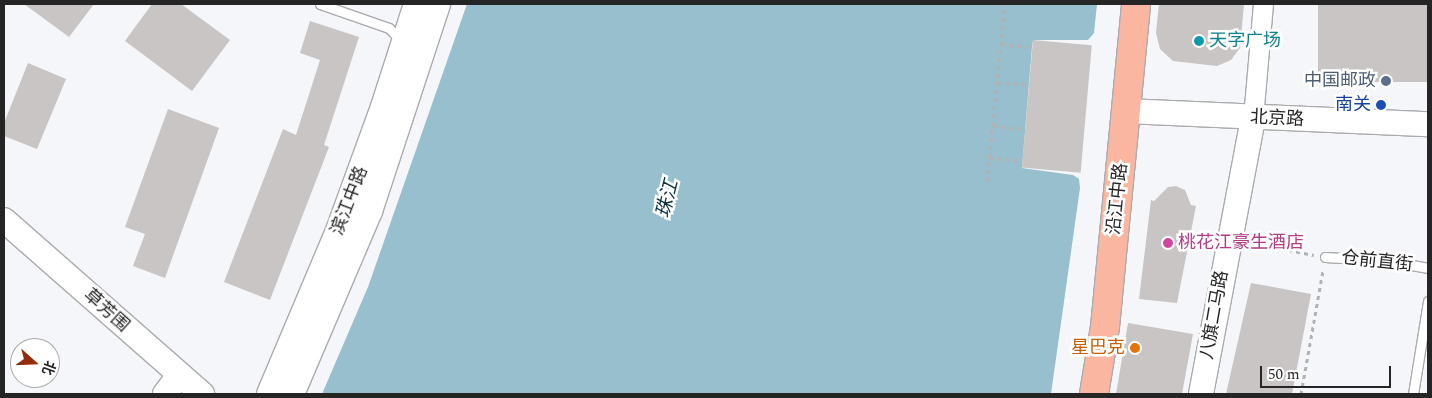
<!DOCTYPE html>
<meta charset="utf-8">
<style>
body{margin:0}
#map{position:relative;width:1432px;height:398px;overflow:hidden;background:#f5f6f9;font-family:Spectral,"Noto Sans SC",serif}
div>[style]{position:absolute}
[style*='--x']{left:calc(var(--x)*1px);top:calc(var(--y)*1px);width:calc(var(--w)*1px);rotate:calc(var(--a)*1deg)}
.water>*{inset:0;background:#97bfcd}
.building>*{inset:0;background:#c8c5c4;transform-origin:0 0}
.path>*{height:3px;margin-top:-1.5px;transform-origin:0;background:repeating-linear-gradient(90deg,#b1b2b4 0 4px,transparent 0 8px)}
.roads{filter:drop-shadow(1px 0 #ababae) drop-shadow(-1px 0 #ababae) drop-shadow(0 1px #ababae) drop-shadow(0 -1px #ababae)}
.service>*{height:9px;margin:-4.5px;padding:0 4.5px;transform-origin:4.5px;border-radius:4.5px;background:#fff}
.minor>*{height:19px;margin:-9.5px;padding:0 9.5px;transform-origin:9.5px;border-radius:9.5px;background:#fff}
.tertiary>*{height:24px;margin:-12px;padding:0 12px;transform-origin:12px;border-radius:12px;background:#fff}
.secondary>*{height:26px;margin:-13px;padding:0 13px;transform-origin:13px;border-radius:13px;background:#fff}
.primary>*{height:28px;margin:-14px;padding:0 14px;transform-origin:14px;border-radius:14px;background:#fab6a0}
.dots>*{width:14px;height:14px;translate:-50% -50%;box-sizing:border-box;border:2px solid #fff;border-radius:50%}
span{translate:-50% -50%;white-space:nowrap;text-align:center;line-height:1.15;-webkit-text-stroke:5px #fff;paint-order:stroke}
.culture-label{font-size:18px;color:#0d838f}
.left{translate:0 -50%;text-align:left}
.service-label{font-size:18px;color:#4e5e75}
.right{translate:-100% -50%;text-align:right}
.transit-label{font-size:18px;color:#164399}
.street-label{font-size:18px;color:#252526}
.hotel-label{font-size:18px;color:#b23c85}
.food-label{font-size:18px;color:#c56008}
.water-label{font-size:19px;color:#0d333e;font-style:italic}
.frame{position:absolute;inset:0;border:5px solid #252526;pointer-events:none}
.north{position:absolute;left:10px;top:338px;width:50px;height:50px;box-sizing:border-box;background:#fff;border:1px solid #a8a8a8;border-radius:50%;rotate:110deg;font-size:14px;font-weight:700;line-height:20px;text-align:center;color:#252526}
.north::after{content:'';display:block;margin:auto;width:18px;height:22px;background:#942e0a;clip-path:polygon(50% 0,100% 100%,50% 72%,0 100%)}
.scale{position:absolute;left:1260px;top:366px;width:131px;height:22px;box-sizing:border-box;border:2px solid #252526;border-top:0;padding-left:6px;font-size:15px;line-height:18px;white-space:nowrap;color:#252526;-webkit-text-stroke:4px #fff;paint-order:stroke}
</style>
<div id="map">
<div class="water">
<div style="clip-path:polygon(467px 4px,1097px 4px,1094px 33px,1088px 40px,1033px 40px,1032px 47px,1022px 168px,1073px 175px,1079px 179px,1080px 188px,1051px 394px,322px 394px,368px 287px)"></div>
</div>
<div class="building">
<div style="clip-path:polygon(24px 4px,94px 4px,69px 37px)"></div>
<div style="clip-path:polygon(152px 4px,181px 4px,230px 40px,192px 91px,125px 41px)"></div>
<div style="clip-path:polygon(1159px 4px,1244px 4px,1240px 48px,1231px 60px,1217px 66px,1173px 61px,1160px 49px,1156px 33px)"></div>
<div style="left:1318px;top:4px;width:110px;height:78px"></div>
<div style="clip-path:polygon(310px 21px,359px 37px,324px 145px,329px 147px,270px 300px,224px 282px,283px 129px,296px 135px,320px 60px,300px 53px)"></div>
<div style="left:1033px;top:40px;width:59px;height:128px;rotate:5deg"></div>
<div style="clip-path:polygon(28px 63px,66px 79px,37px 149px,4px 136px,4px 123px)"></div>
<div style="clip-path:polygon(168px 109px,219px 128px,165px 278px,133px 266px,145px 234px,125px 227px)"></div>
<div style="clip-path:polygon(1176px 186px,1185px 190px,1191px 205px,1196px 206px,1177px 303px,1139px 299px,1151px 200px,1154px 201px,1168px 187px)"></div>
<div style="clip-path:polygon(1251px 283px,1311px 294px,1292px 394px,1226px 394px)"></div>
<div style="clip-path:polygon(1128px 323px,1193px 334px,1182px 394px,1116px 394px)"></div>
</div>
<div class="path">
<div style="--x:1001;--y:44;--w:31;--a:6"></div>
<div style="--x:997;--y:82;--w:32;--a:5"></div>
<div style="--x:993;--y:126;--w:32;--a:5"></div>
<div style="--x:990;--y:158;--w:32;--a:5"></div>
<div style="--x:987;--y:181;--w:178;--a:-84.2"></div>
<div style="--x:1249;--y:242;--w:66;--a:11.3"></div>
<div style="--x:1301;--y:394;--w:126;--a:-79.9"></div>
</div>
<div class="roads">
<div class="service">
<div style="--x:320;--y:4;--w:73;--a:19.2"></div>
<div style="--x:389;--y:28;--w:19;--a:47"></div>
<div style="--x:1325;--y:257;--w:64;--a:3.6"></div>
<div style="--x:1389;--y:261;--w:40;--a:10"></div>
<div style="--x:1413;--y:394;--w:94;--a:-80.8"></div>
</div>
<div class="minor">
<div style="--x:1253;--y:118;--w:114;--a:-85"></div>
</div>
<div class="tertiary">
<div style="--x:1126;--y:111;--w:302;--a:2.5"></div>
<div style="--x:4;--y:220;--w:264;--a:41.3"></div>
<div style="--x:165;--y:394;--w:21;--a:-53"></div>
<div style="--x:1201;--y:394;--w:281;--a:-79.3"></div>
</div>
<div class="secondary">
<div style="--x:270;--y:394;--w:180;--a:-67.1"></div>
<div style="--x:340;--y:228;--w:129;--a:-70"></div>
<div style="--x:384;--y:107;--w:108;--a:-72.2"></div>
<div style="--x:291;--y:394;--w:199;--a:-66.9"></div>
<div style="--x:369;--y:211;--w:218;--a:-71.8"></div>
</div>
<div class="primary">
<div style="--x:1094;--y:394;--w:68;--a:-80.7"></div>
<div style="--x:1105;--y:327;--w:324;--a:-84.5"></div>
</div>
</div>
<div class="dots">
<div style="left:1199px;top:41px;background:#0f9aa8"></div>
<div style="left:1386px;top:81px;background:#5c6f8a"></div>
<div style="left:1381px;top:105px;background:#1a4fb4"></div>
<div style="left:1168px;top:243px;background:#d1479c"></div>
<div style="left:1135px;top:348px;background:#e8710a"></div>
</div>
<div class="culture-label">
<span class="left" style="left:1209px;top:41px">天字广场</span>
</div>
<div class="service-label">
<span class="right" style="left:1376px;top:81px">中国邮政</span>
</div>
<div class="transit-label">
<span class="right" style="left:1371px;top:105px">南关</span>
</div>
<div class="street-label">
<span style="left:1277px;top:119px;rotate:3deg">北京路</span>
<span style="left:1118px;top:199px;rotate:-84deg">沿江中路</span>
<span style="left:350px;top:201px;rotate:-69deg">滨江中路</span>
<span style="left:1377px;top:262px;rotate:6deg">仓前直街</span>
<span style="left:106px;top:311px;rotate:42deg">草芳围</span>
<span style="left:1215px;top:315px;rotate:-80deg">八旗二马路</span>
</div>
<div class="hotel-label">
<span class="left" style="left:1178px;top:243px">桃花江豪生酒店</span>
</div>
<div class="food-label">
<span class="right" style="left:1125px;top:348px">星巴克</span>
</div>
<div class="water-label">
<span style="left:668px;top:199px;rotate:-76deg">珠江</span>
</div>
<div class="frame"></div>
<div class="north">北</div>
<div class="scale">50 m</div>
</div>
